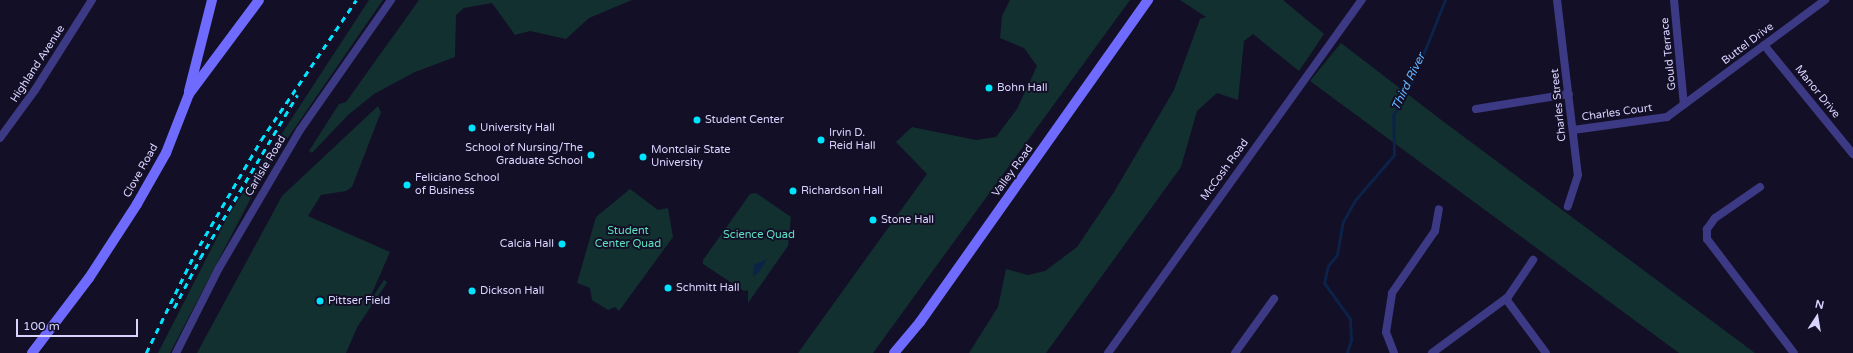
<!DOCTYPE html>
<style>
body{margin:0}
#map{position:relative;width:1853px;height:353px;overflow:hidden;background:#130f26;font-family:"Varela Round",sans-serif}
div>[style]{position:absolute}
[style*='--x']{left:calc(var(--x)*1px);top:calc(var(--y)*1px);width:calc(var(--w)*1px);rotate:calc(var(--a)*1deg)}
.green>*{inset:0;background:#12302f;transform-origin:0 0}
.water>*{inset:0;background:#0c2248}
.stream>*{height:2.5px;margin:-1.25px;padding:0 1.25px;transform-origin:1.25px;border-radius:1.25px;background:#0c2248}
.street>*{height:8px;margin:-4px;padding:0 4px;transform-origin:4px;border-radius:4px;background:#3d3a85}
.secondary>*{height:10px;margin:-5px;padding:0 5px;transform-origin:5px;border-radius:5px;background:#6f6bff}
.rail>*{height:2.5px;margin-top:-1.25px;transform-origin:0;background:repeating-linear-gradient(90deg,#00e5ff 0 6px,transparent 0 11px)}
.dots>*{width:11px;height:11px;translate:-50% -50%;box-sizing:border-box;border:2px solid #130f26;border-radius:50%}
span{translate:-50% -50%;white-space:nowrap;text-align:center;line-height:1.15;-webkit-text-stroke:4px #130f26;paint-order:stroke}
.street-label{font-size:11px;color:#d9d4ff}
.poi-label{font-size:11px;color:#d9d4ff}
.left{translate:0 -50%;text-align:left}
.right{translate:-100% -50%;text-align:right}
.park-label{font-size:11px;color:#5fe0c0}
.water-label{font-size:12px;color:#62b6ff;font-style:italic}
.north{position:absolute;left:1797px;top:297px;width:40px;height:40px;-webkit-text-stroke:3px #130f26;paint-order:stroke;rotate:12deg;font-size:11px;font-weight:700;line-height:16px;text-align:center;color:#d9d4ff}
.north::after{content:'';display:block;margin:auto;width:14px;height:18px;background:#d9d4ff;clip-path:polygon(50% 0,100% 100%,50% 72%,0 100%)}
.scale{position:absolute;left:16px;top:319px;width:122px;height:18px;box-sizing:border-box;border:2px solid #d9d4ff;border-top:0;padding-left:5px;font-size:12px;line-height:14px;white-space:nowrap;color:#d9d4ff;-webkit-text-stroke:3px #130f26;paint-order:stroke}
</style>
<div id="map">
<div class="green">
<div style="clip-path:polygon(369px 0,383px 0,265px 171px,170px 353px,158px 353px,228px 216px)"></div>
<div style="clip-path:polygon(419px 0,632px 0,589px 18px,566px 39px,530px 31px,515px 35px,492px 3px,464px 8px,456px 15px,455px 57px,415px 72px,374px 94px,348px 115px,312px 153px,309px 151px,339px 104px,346px 102px)"></div>
<div style="clip-path:polygon(1010px 0,1130px 0,873px 353px,798px 353px,927px 174px,896px 142px,912px 127px,976px 140px,996px 137px,1017px 109px,1037px 66px,1024px 48px,1000px 38px,1002px 16px)"></div>
<div style="clip-path:polygon(1180px 0,1283px 0,1324px 34px,1299px 71px,1253px 34px,1244px 41px,1238px 100px,1217px 93px,1197px 111px,1181px 167px,1046px 353px,969px 353px,998px 307px,1006px 269px,1028px 275px,1045px 271px,1077px 247px,1114px 192px,1174px 90px,1200px 19px,1206px 17px)"></div>
<div style="clip-path:polygon(1341px 43px,1440px 119px,1755px 353px,1679px 353px,1310px 81px)"></div>
<div style="clip-path:polygon(378px 106px,381px 112px,352px 187px,346px 191px,321px 195px,308px 216px,390px 252px,346px 353px,197px 353px,282px 196px)"></div>
<div style="clip-path:polygon(630px 189px,658px 210px,668px 208px,673px 237px,619px 311px,615px 307px,608px 310px,592px 300px,590px 288px,577px 283px,596px 217px)"></div>
<div style="clip-path:polygon(756px 193px,791px 217px,788px 246px,748px 303px,748px 290px,744px 291px,703px 264px,703px 260px,750px 194px)"></div>
<div style="left:384px;top:280px;width:4px;height:79px;rotate:34deg"></div>
</div>
<div class="water">
<div style="clip-path:polygon(767px 259px,758px 273px,753px 277px,754px 265px)"></div>
</div>
<div class="stream">
<div style="--x:1347;--y:353;--w:14;--a:-73"></div>
<div style="--x:1351;--y:340;--w:21;--a:-93"></div>
<div style="--x:1350;--y:319;--w:44;--a:-125.8"></div>
<div style="--x:1324;--y:283;--w:17;--a:-77"></div>
<div style="--x:1328;--y:266;--w:14;--a:-51"></div>
<div style="--x:1337;--y:255;--w:34;--a:-80"></div>
<div style="--x:1343;--y:222;--w:26;--a:-61"></div>
<div style="--x:1356;--y:199;--w:58;--a:-49.2"></div>
<div style="--x:1394;--y:155;--w:39;--a:-91"></div>
<div style="--x:1393;--y:116;--w:47;--a:-61.8"></div>
<div style="--x:1415;--y:75;--w:81;--a:-68.2"></div>
</div>
<div class="street">
<div style="--x:1557;--y:0;--w:176;--a:83.2"></div>
<div style="--x:1578;--y:175;--w:33;--a:108"></div>
<div style="--x:1674;--y:0;--w:105;--a:84.6"></div>
<div style="--x:1764;--y:45;--w:141;--a:50.8"></div>
<div style="--x:1476;--y:109;--w:94;--a:-9.2"></div>
<div style="--x:1573;--y:130;--w:95;--a:-7.9"></div>
<div style="--x:1667;--y:117;--w:197;--a:-36.5"></div>
<div style="--x:0;--y:138;--w:59;--a:-53.9"></div>
<div style="--x:35;--y:90;--w:107;--a:-57.7"></div>
<div style="--x:1760;--y:187;--w:55;--a:145.4"></div>
<div style="--x:1715;--y:218;--w:14;--a:126"></div>
<div style="--x:1707;--y:229;--w:10;--a:90"></div>
<div style="--x:1707;--y:239;--w:143;--a:52.7"></div>
<div style="--x:1506;--y:299;--w:67;--a:53.5"></div>
<div style="--x:176;--y:353;--w:95;--a:-63.2"></div>
<div style="--x:219;--y:268;--w:160;--a:-59.6"></div>
<div style="--x:300;--y:130;--w:159;--a:-55"></div>
<div style="--x:1108;--y:353;--w:435;--a:-54.3"></div>
<div style="--x:1235;--y:353;--w:67;--a:-54.2"></div>
<div style="--x:1394;--y:353;--w:22;--a:-111"></div>
<div style="--x:1386;--y:332;--w:39;--a:-81"></div>
<div style="--x:1392;--y:293;--w:75;--a:-55.3"></div>
<div style="--x:1435;--y:231;--w:22;--a:-80"></div>
<div style="--x:1432;--y:353;--w:94;--a:-36.4"></div>
<div style="--x:1508;--y:297;--w:45;--a:-56"></div>
</div>
<div class="secondary">
<div style="--x:189;--y:91;--w:94;--a:-75.8"></div>
<div style="--x:32;--y:353;--w:94;--a:-52.8"></div>
<div style="--x:89;--y:278;--w:88;--a:-57"></div>
<div style="--x:137;--y:204;--w:59;--a:-60.4"></div>
<div style="--x:166;--y:153;--w:63;--a:-68.7"></div>
<div style="--x:189;--y:94;--w:117;--a:-53.3"></div>
<div style="--x:894;--y:353;--w:40;--a:-50"></div>
<div style="--x:920;--y:322;--w:395;--a:-54.7"></div>
</div>
<div class="rail">
<div style="--x:174;--y:308;--w:56;--a:-62.5"></div>
<div style="--x:200;--y:258;--w:190;--a:-59.2"></div>
<div style="--x:146;--y:353;--w:109;--a:-63.9"></div>
<div style="--x:194;--y:255;--w:133;--a:-59.8"></div>
<div style="--x:261;--y:140;--w:169;--a:-55.8"></div>
</div>
<div class="dots">
<div style="left:989px;top:88px;background:#00e5ff"></div>
<div style="left:697px;top:120px;background:#00e5ff"></div>
<div style="left:472px;top:128px;background:#00e5ff"></div>
<div style="left:821px;top:140px;background:#00e5ff"></div>
<div style="left:591px;top:155px;background:#00e5ff"></div>
<div style="left:643px;top:157px;background:#00e5ff"></div>
<div style="left:407px;top:185px;background:#00e5ff"></div>
<div style="left:793px;top:191px;background:#00e5ff"></div>
<div style="left:873px;top:220px;background:#00e5ff"></div>
<div style="left:562px;top:244px;background:#00e5ff"></div>
<div style="left:668px;top:288px;background:#00e5ff"></div>
<div style="left:472px;top:291px;background:#00e5ff"></div>
<div style="left:320px;top:301px;background:#00e5ff"></div>
</div>
<div class="street-label">
<span style="left:1748px;top:44px;rotate:-37deg">Buttel Drive</span>
<span style="left:1669px;top:54px;rotate:-96deg">Gould Terrace</span>
<span style="left:38px;top:64px;rotate:-57deg">Highland Avenue</span>
<span style="left:1817px;top:92px;rotate:51deg">Manor Drive</span>
<span style="left:1559px;top:105px;rotate:-96deg">Charles Street</span>
<span style="left:1617px;top:113px;rotate:-8deg">Charles Court</span>
<span style="left:266px;top:166px;rotate:-59deg">Carlisle Road</span>
<span style="left:1225px;top:170px;rotate:-54deg">McCosh Road</span>
<span style="left:141px;top:171px;rotate:-61deg">Clove Road</span>
<span style="left:1013px;top:171px;rotate:-54deg">Valley Road</span>
</div>
<div class="poi-label">
<span class="left" style="left:997px;top:88px">Bohn Hall</span>
<span class="left" style="left:705px;top:120px">Student Center</span>
<span class="left" style="left:480px;top:128px">University Hall</span>
<span class="left" style="left:829px;top:140px">Irvin D.<br>Reid Hall</span>
<span class="right" style="left:583px;top:155px">School of Nursing/The<br>Graduate School</span>
<span class="left" style="left:651px;top:157px">Montclair State<br>University</span>
<span class="left" style="left:415px;top:185px">Feliciano School<br>of Business</span>
<span class="left" style="left:801px;top:191px">Richardson Hall</span>
<span class="left" style="left:881px;top:220px">Stone Hall</span>
<span class="right" style="left:554px;top:244px">Calcia Hall</span>
<span class="left" style="left:676px;top:288px">Schmitt Hall</span>
<span class="left" style="left:480px;top:291px">Dickson Hall</span>
<span class="left" style="left:328px;top:301px">Pittser Field</span>
</div>
<div class="park-label">
<span style="left:628px;top:238px">Student<br>Center Quad</span>
<span style="left:759px;top:235px">Science Quad</span>
</div>
<div class="water-label">
<span style="left:1409px;top:82px;rotate:-64deg">Third River</span>
</div>
<div class="north">N</div>
<div class="scale">100 m</div>
</div>
